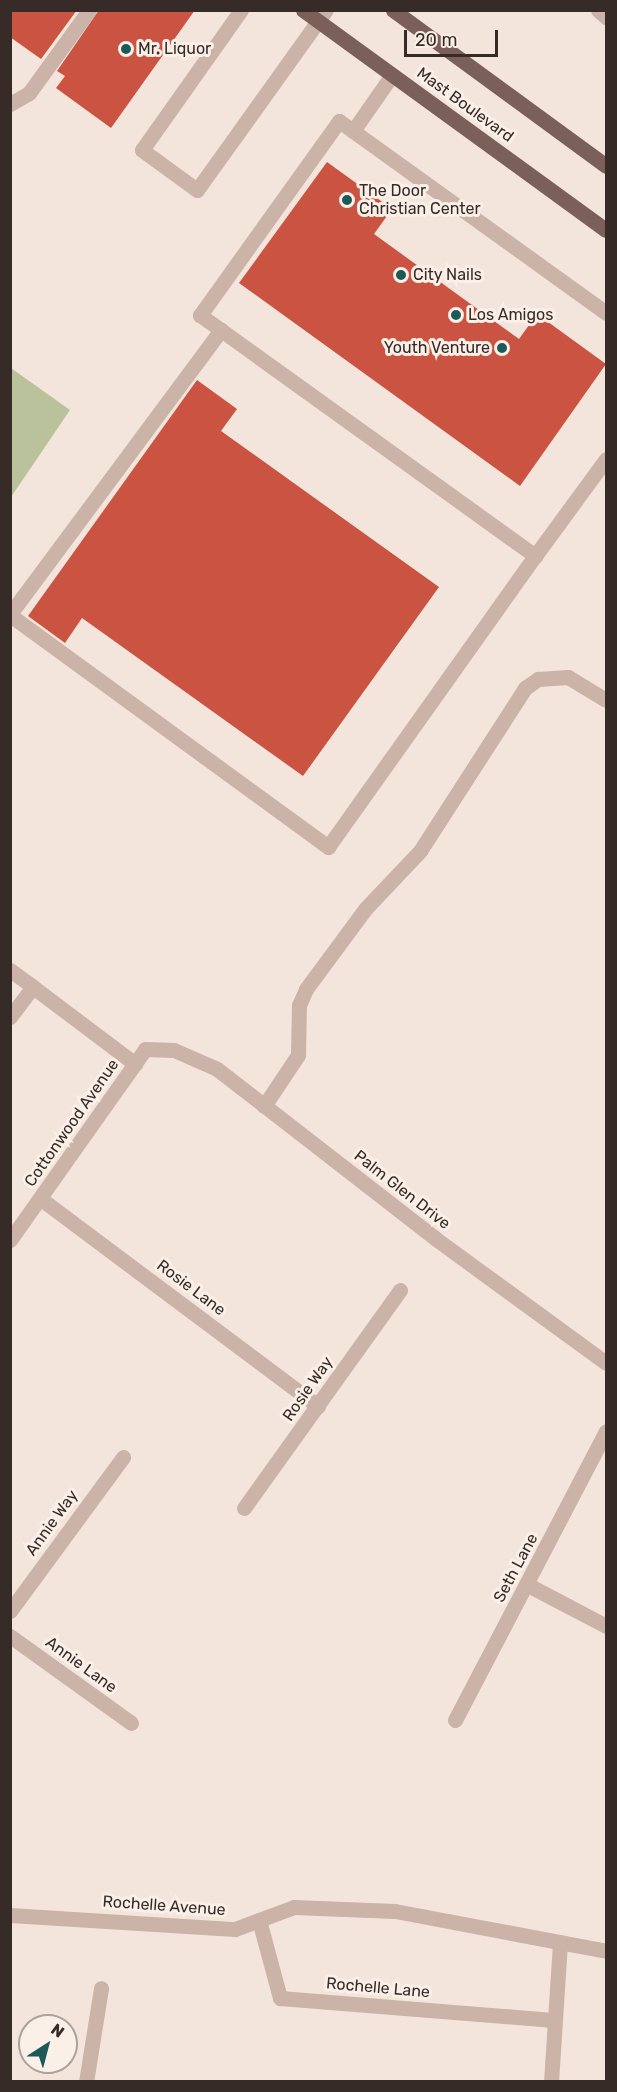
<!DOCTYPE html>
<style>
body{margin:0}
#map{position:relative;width:617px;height:2092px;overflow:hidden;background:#f3e5db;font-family:Rubik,sans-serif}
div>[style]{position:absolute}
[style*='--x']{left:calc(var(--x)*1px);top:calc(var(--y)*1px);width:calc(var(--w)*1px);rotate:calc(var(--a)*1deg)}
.green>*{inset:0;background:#b9c29a}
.building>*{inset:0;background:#ca5342}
.minor>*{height:15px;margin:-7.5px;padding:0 7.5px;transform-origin:7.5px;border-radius:7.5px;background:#cbb3a7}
.major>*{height:15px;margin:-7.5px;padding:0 7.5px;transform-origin:7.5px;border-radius:7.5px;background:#7a6058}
.dots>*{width:16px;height:16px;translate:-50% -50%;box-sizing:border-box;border:3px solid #faf0e8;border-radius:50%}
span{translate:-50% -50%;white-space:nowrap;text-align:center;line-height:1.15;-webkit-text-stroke:6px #faf0e8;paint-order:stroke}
.poi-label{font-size:16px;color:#372b28}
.left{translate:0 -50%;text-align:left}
.right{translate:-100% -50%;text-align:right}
.street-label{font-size:16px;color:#372b28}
.frame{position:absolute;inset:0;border:12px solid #372b28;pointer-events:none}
.north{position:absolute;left:18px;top:2014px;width:60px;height:60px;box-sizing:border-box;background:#faf0e8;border:2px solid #aca19b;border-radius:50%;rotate:36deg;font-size:16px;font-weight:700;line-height:24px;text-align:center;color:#372b28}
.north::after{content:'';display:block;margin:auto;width:21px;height:27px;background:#1c5a57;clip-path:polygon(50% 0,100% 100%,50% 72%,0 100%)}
.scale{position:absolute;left:404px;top:30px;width:94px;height:27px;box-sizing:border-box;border:3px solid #372b28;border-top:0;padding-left:8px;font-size:18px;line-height:21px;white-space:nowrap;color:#372b28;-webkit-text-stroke:4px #faf0e8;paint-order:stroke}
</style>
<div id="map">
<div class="green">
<div style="clip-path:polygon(11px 368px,70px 410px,11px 497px)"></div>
</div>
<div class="building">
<div style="clip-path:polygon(10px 10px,77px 10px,41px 59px,10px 37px)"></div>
<div style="clip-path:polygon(99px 10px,195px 10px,111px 128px,56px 88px,65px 76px,57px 71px)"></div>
<div style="clip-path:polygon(327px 162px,392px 209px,374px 234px,519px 339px,537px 314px,606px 364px,520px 486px,239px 283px)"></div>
<div style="clip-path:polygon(197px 380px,237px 409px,221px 431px,439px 587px,303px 776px,82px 618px,65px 643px,28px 616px)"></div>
</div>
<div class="minor">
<div style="--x:241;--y:10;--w:171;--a:125.3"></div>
<div style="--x:142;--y:150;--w:68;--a:36"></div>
<div style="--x:197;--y:190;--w:221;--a:-54.4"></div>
<div style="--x:598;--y:10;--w:11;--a:41"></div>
<div style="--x:392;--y:75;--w:68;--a:124.9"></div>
<div style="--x:353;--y:131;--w:17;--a:-144"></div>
<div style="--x:339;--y:121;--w:239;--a:125.6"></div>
<div style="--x:200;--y:315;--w:413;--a:35.7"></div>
<div style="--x:535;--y:556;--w:120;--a:-53.8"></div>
<div style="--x:10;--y:104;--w:22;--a:-30"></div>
<div style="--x:29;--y:93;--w:102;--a:-54.1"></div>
<div style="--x:353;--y:131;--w:312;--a:35.7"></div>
<div style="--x:10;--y:614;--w:354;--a:-53.4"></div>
<div style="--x:10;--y:615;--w:394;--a:36.1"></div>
<div style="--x:328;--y:847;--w:357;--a:-54.6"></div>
<div style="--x:10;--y:970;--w:29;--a:36"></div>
<div style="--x:10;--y:1017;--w:38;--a:-53"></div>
<div style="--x:33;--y:987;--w:128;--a:37"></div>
<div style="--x:264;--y:1106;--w:61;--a:-56.3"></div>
<div style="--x:298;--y:1055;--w:50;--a:-88.9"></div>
<div style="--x:299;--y:1005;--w:17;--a:-66"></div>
<div style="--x:306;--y:989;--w:101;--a:-53.5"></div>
<div style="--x:366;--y:908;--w:79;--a:-46.5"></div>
<div style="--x:420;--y:851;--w:194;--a:-57.2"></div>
<div style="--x:525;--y:688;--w:16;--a:-35"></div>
<div style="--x:538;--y:679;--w:30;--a:-4"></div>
<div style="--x:568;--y:677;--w:44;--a:31.2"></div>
<div style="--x:41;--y:1199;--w:346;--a:36.8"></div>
<div style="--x:10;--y:1240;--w:234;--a:-54.7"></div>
<div style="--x:145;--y:1049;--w:29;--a:2"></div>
<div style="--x:174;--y:1050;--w:47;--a:23.8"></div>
<div style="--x:217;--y:1069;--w:277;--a:37.8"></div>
<div style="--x:436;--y:1239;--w:210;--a:36.1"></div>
<div style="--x:244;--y:1508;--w:268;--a:-54.4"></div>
<div style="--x:528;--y:1585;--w:88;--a:27.7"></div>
<div style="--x:10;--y:1611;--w:191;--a:-53.7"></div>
<div style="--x:10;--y:1636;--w:149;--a:35.7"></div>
<div style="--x:455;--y:1720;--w:326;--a:-62.4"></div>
<div style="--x:10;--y:1915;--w:225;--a:3.6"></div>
<div style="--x:235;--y:1929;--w:63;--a:-20.4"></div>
<div style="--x:294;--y:1907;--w:101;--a:2.3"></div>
<div style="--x:395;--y:1911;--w:215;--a:10.7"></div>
<div style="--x:259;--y:1920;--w:81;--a:74.9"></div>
<div style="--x:280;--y:1998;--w:274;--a:4.6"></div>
<div style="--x:86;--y:2082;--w:95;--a:-80.9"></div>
<div style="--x:551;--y:2082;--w:140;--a:-86.3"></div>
</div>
<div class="major">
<div style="--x:303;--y:10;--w:374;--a:36"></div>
<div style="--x:393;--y:10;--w:264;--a:36.2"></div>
</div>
<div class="dots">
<div style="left:126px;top:49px;background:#1c5a57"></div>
<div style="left:347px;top:200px;background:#1c5a57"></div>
<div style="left:401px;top:275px;background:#1c5a57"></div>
<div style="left:456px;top:315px;background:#1c5a57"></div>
<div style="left:502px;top:348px;background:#1c5a57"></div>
</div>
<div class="poi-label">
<span class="left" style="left:138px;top:49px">Mr. Liquor</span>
<span class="left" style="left:359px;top:200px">The Door<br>Christian Center</span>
<span class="left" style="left:413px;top:275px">City Nails</span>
<span class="left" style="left:468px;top:315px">Los Amigos</span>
<span class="right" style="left:490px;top:348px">Youth Venture</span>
</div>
<div class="street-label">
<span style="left:465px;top:105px;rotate:36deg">Mast Boulevard</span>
<span style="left:72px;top:1123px;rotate:-55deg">Cottonwood Avenue</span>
<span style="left:402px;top:1190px;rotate:38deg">Palm Glen Drive</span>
<span style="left:191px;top:1288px;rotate:37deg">Rosie Lane</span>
<span style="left:308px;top:1389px;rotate:-55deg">Rosie Way</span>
<span style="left:52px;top:1523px;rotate:-54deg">Annie Way</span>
<span style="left:516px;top:1568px;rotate:-62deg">Seth Lane</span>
<span style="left:81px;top:1665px;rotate:36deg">Annie Lane</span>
<span style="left:164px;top:1906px;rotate:4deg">Rochelle Avenue</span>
<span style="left:378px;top:1988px;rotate:5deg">Rochelle Lane</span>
</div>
<div class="frame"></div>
<div class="north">N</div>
<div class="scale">20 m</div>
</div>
